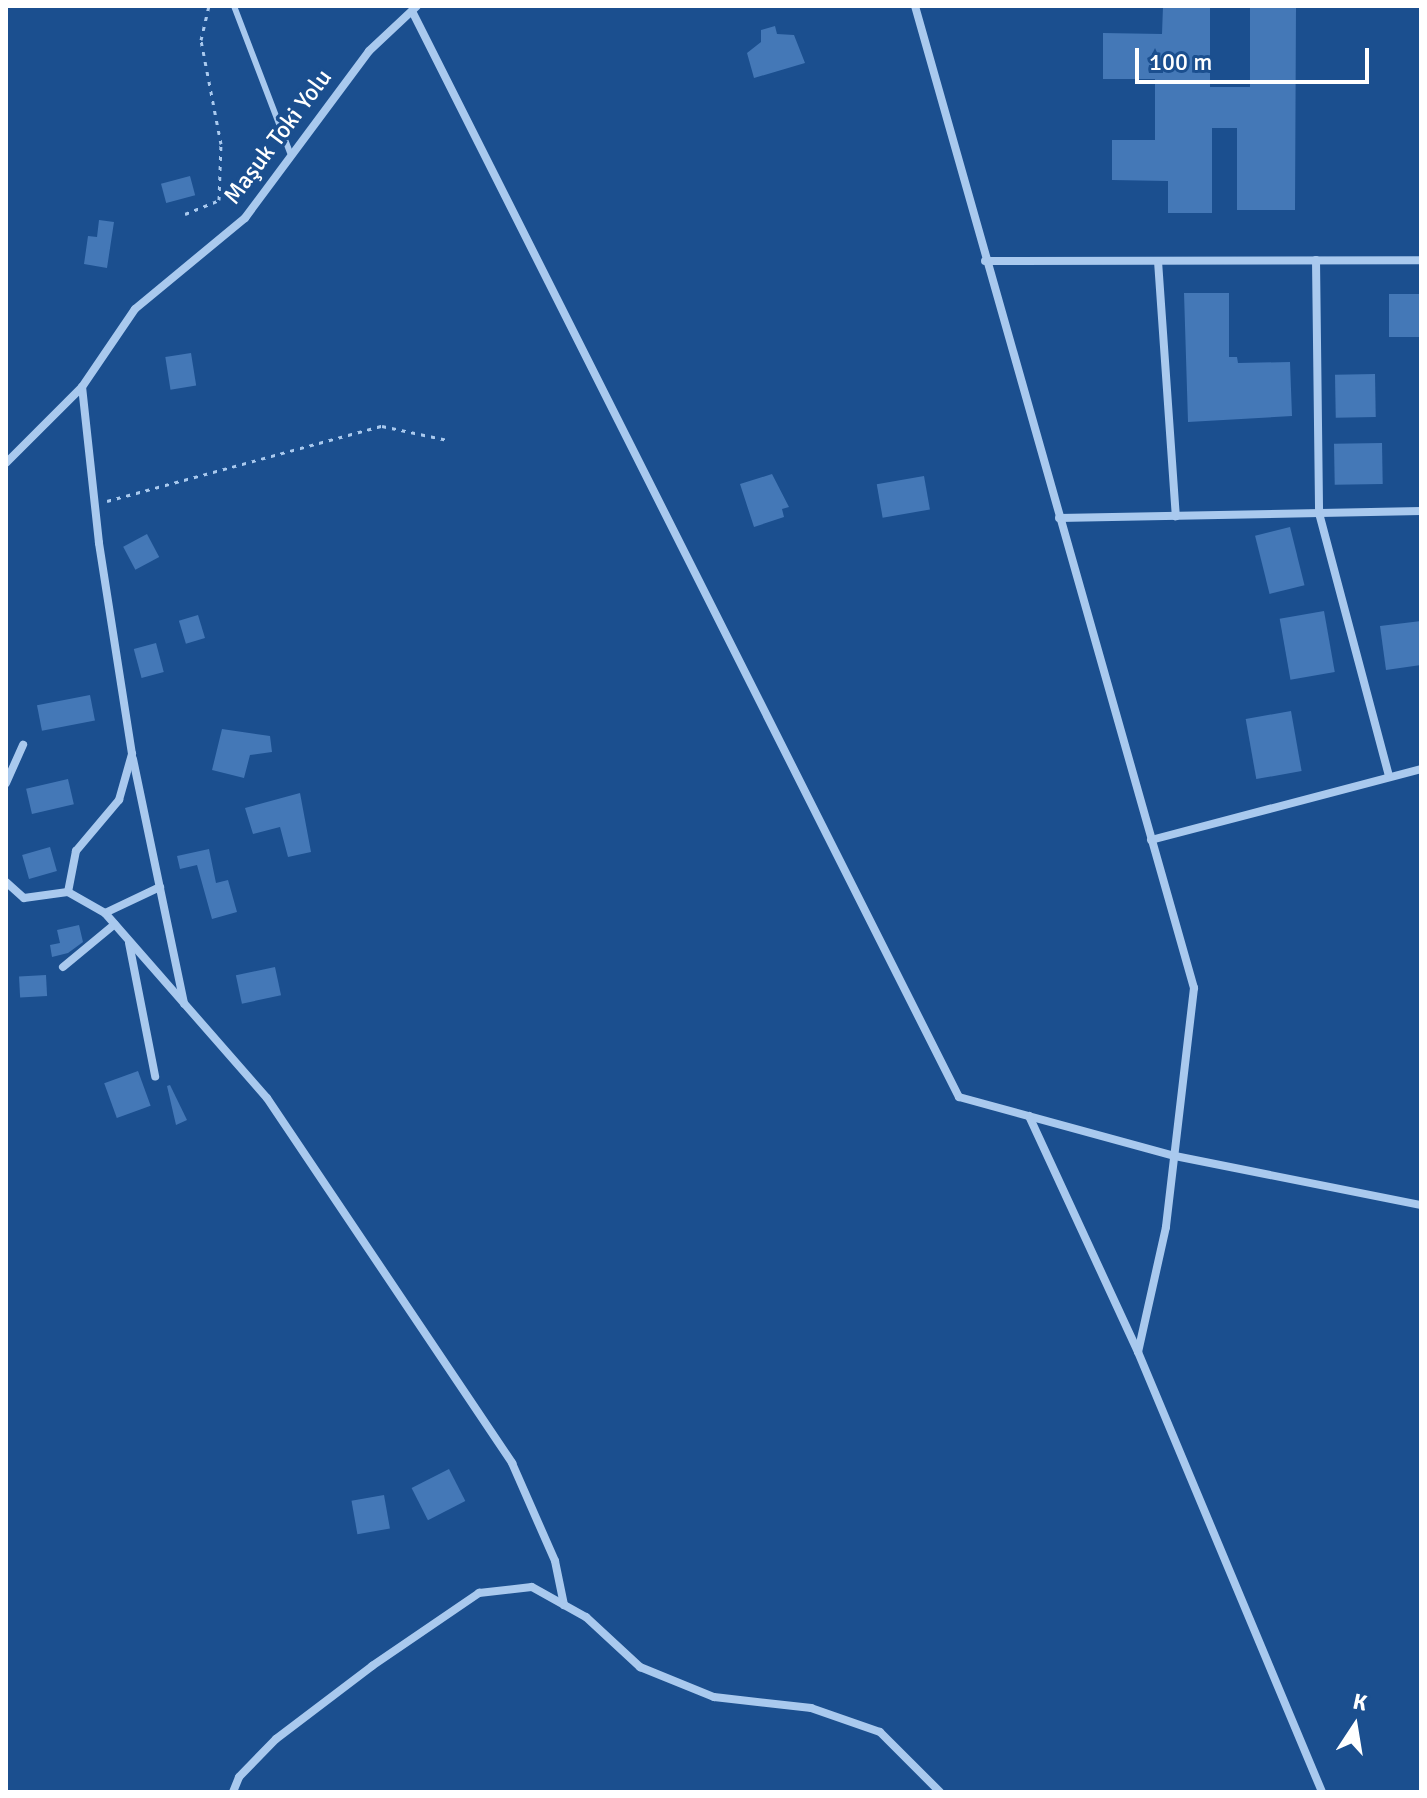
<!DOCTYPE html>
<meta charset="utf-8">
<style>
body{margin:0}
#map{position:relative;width:1427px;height:1798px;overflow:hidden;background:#1b4f8f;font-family:Signika,sans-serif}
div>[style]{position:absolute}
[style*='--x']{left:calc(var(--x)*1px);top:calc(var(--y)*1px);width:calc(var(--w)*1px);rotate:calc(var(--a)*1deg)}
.building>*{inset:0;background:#4478b7;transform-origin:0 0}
.path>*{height:3px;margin-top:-1.5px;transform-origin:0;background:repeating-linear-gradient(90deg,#a9c9ee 0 4px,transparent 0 10px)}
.service>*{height:6px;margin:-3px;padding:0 3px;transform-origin:3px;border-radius:3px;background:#a9c9ee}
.minor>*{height:8px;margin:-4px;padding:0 4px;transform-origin:4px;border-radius:4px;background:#a9c9ee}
span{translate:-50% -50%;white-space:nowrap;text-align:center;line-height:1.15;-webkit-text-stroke:7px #1b4f8f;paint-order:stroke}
.street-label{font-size:24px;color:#fff}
.frame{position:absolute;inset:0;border:8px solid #fff;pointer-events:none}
.north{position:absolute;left:1315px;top:1686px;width:80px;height:80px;-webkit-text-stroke:6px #1b4f8f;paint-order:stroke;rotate:12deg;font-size:22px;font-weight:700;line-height:32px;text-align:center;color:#fff}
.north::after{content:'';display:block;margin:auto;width:28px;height:36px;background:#fff;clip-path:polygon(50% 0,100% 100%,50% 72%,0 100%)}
.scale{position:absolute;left:1135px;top:48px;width:234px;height:36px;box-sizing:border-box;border:4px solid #fff;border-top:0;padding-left:10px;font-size:24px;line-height:28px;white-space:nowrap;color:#fff;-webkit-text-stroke:6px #1b4f8f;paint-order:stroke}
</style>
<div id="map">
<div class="building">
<div style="clip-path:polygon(1163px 6px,1210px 6px,1210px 87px,1250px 87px,1250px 6px,1296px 6px,1295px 210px,1237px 210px,1237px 128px,1212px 128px,1212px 213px,1168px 213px,1168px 181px,1112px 180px,1112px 140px,1155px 140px,1155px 79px,1103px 79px,1103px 33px,1162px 34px)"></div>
<div style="clip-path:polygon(775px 26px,777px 34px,794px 35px,805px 63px,754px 78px,747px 53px,761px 42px,761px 30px)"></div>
<div style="left:190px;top:176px;width:20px;height:30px;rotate:75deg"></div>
<div style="clip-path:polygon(99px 220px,114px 222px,107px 268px,84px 264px,88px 236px,97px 237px)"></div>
<div style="clip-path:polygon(1184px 293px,1229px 293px,1229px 357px,1237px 357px,1238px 363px,1290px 362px,1292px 416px,1188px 422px)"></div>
<div style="left:1389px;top:294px;width:32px;height:43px"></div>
<div style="left:191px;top:353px;width:33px;height:26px;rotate:81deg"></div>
<div style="left:1375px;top:374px;width:43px;height:40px;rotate:89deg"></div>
<div style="left:1382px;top:443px;width:41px;height:48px;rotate:89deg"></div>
<div style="clip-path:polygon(772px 474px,789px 507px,782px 509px,784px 517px,754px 527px,740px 484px)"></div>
<div style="left:924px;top:476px;width:34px;height:48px;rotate:80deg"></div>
<div style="left:1290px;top:527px;width:60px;height:36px;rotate:76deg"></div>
<div style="left:147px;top:534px;width:26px;height:27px;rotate:62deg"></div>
<div style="left:1324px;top:611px;width:62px;height:45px;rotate:80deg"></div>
<div style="left:198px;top:615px;width:24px;height:20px;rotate:73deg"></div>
<div style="clip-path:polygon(1421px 621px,1421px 665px,1386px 670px,1380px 626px)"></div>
<div style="left:156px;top:643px;width:30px;height:23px;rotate:75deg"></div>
<div style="left:90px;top:695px;width:26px;height:54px;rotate:79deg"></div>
<div style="left:1291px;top:711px;width:61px;height:46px;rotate:80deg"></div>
<div style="clip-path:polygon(222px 729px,270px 736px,272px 752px,250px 755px,244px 778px,212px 770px)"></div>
<div style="left:68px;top:779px;width:26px;height:43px;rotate:77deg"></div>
<div style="clip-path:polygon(300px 793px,311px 852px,288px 857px,280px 827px,253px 834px,245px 808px)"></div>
<div style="left:50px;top:847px;width:25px;height:29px;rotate:74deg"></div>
<div style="clip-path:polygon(209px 849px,216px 883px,228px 880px,237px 912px,212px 919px,197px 865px,180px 869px,177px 856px)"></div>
<div style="clip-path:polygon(79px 925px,83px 942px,68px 953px,52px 957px,50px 945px,60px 943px,57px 930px)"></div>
<div style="left:275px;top:967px;width:29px;height:40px;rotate:78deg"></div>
<div style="left:46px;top:975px;width:21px;height:27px;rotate:87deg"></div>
<div style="left:138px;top:1071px;width:37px;height:36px;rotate:70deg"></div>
<div style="clip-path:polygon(170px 1085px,187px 1120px,176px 1125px,167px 1086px)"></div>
<div style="left:449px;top:1469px;width:36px;height:42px;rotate:63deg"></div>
<div style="left:384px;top:1495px;width:34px;height:33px;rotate:80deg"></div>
</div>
<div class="path">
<div style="--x:185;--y:214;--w:37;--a:-22"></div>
<div style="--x:219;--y:200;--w:56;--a:-88"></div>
<div style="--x:221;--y:144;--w:106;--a:-100.9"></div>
<div style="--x:201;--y:40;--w:35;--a:-77"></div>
<div style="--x:107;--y:501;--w:285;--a:-15.3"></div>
<div style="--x:382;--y:426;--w:67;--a:12"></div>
</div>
<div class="service">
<div style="--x:234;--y:6;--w:157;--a:69.1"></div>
</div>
<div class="minor">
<div style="--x:915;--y:6;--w:1021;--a:74.14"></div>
<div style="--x:1194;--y:988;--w:241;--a:96.7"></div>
<div style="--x:1166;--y:1227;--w:128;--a:102.6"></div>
<div style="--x:412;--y:11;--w:1216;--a:63.27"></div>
<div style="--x:959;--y:1097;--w:224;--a:15.3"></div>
<div style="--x:1175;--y:1156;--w:251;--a:11.3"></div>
<div style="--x:1316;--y:260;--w:253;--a:89.3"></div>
<div style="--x:1319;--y:513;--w:273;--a:75.1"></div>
<div style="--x:985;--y:261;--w:436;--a:-0.1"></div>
<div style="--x:1158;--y:261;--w:256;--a:86"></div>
<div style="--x:6;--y:463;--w:107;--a:-45"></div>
<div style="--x:82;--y:387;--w:94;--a:-55.8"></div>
<div style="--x:135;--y:309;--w:143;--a:-39.6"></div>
<div style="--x:245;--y:218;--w:208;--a:-53.4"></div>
<div style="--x:369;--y:51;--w:66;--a:-43.2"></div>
<div style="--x:1059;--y:518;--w:362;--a:-1.1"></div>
<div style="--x:133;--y:759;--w:250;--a:78.2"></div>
<div style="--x:6;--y:783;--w:42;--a:-65.9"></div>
<div style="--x:1151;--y:840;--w:279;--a:-14.7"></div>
<div style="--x:6;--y:882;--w:24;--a:42"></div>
<div style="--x:24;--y:898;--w:44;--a:-7.8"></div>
<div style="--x:68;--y:892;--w:43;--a:29.6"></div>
<div style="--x:105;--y:913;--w:246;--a:48.8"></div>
<div style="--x:267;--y:1098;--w:440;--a:56.1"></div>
<div style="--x:512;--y:1463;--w:107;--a:66.3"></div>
<div style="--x:555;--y:1561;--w:45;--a:78.4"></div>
<div style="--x:68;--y:892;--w:42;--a:-79"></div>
<div style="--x:76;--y:851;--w:67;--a:-49.9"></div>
<div style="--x:119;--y:800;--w:48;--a:-74.2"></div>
<div style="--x:132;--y:754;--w:214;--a:-98.9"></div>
<div style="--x:99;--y:543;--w:157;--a:-96.2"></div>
<div style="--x:105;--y:913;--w:61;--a:-25.3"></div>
<div style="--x:129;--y:943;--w:136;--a:78.9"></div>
<div style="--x:63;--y:967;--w:67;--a:-39.6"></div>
<div style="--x:1029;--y:1116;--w:260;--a:65.2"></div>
<div style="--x:1138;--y:1352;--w:477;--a:67.3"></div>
<div style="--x:233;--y:1792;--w:16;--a:-68"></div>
<div style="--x:239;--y:1777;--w:53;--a:-45.8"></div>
<div style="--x:276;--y:1739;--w:121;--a:-37.2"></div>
<div style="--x:372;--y:1666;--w:130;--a:-34.3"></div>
<div style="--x:479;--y:1593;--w:53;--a:-6.5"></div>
<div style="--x:532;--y:1587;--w:62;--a:29.1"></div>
<div style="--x:586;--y:1617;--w:74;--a:42.8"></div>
<div style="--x:640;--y:1667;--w:80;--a:22.1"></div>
<div style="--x:714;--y:1697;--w:98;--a:6.5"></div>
<div style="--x:811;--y:1708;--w:73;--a:19.2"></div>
<div style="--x:880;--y:1732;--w:85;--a:45"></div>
</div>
<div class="street-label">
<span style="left:278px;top:137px;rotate:-53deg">Maşuk Toki Yolu</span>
</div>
<div class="frame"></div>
<div class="north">K</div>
<div class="scale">100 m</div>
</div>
